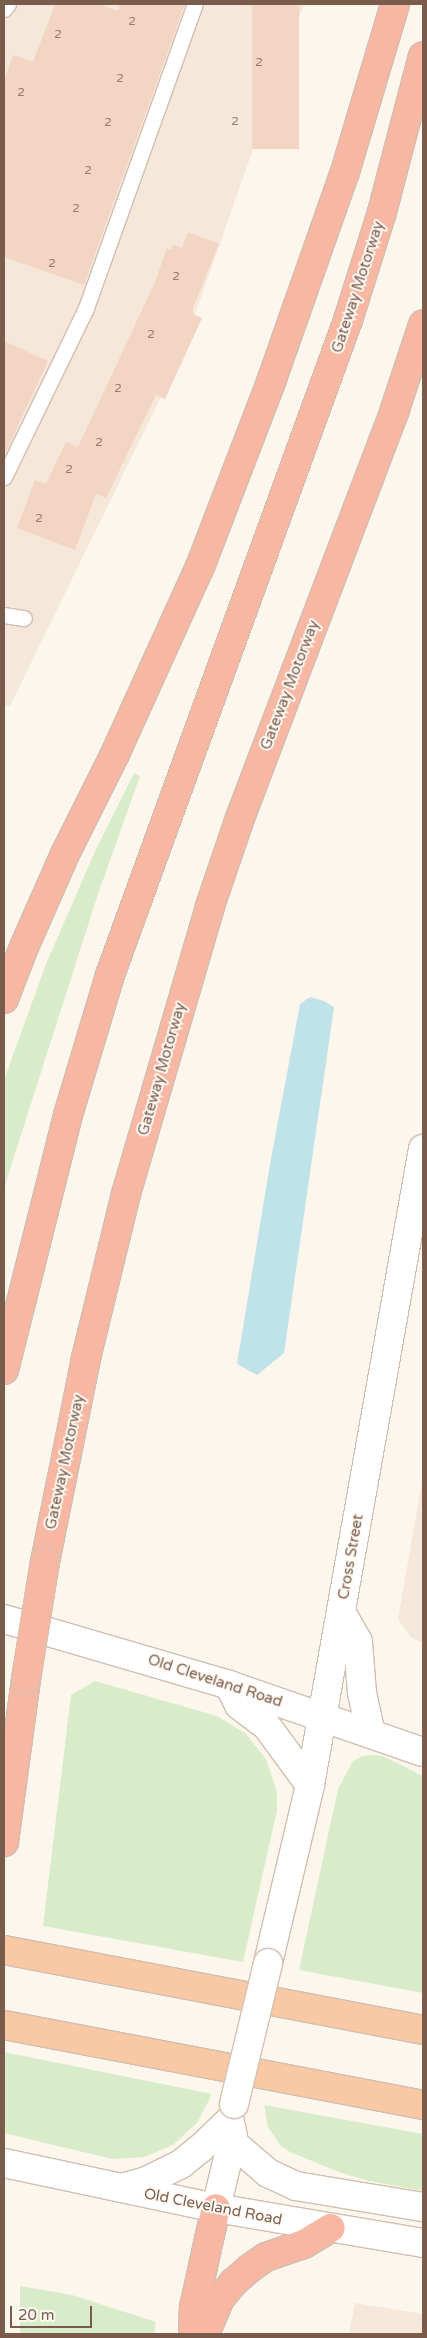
<!DOCTYPE html>
<style>
body{margin:0}
#map{position:relative;width:427px;height:2338px;overflow:hidden;background:#fdf6ec;font-family:"Varela Round",sans-serif}
div>[style]{position:absolute}
[style*='--x']{left:calc(var(--x)*1px);top:calc(var(--y)*1px);width:calc(var(--w)*1px);rotate:calc(var(--a)*1deg)}
.residential>*{inset:0;background:#f5e8da}
.green>*{inset:0;background:#d8ecc9}
.water>*{inset:0;background:#bfe3e8}
.building>*{inset:0;background:#f3d5c3;transform-origin:0 0}
.roads{filter:drop-shadow(1px 0 #d1beb0) drop-shadow(-1px 0 #d1beb0) drop-shadow(0 1px #d1beb0) drop-shadow(0 -1px #d1beb0)}
.service>*{height:15px;margin:-7.5px;padding:0 7.5px;transform-origin:7.5px;border-radius:7.5px;background:#fff}
.secondary>*{height:28px;margin:-14px;padding:0 14px;transform-origin:14px;border-radius:14px;background:#fff}
.trunk>*{height:28px;margin:-14px;padding:0 14px;transform-origin:14px;border-radius:14px;background:#f9c8a4}
.motorway>*{height:28px;margin:-14px;padding:0 14px;transform-origin:14px;border-radius:14px;background:#f7b7a3}
.bridges{filter:drop-shadow(1px 0 #d6c0b0) drop-shadow(-1px 0 #d6c0b0) drop-shadow(0 1px #d6c0b0) drop-shadow(0 -1px #d6c0b0)}
.secondary-bridge>*{height:28px;margin:-14px;padding:0 14px;transform-origin:14px;border-radius:14px;background:#fff}
.motorway-bridge>*{height:28px;margin:-14px;padding:0 14px;transform-origin:14px;border-radius:14px;background:#f7b7a3}
span{translate:-50% -50%;white-space:nowrap;text-align:center;line-height:1.15;-webkit-text-stroke:4px #fffaf3;paint-order:stroke}
.number-label{font-size:12px;color:#987a6a}
.number-label span{-webkit-text-stroke-width:0}
.street-label{font-size:15px;color:#7a5c4d}
.frame{position:absolute;inset:0;border:5px solid #7a5c4d;pointer-events:none}
.scale{position:absolute;left:10px;top:2306px;width:82px;height:22px;box-sizing:border-box;border:2px solid #7a5c4d;border-top:0;padding-left:6px;font-size:15px;line-height:18px;white-space:nowrap;color:#7a5c4d;-webkit-text-stroke:4px #fffaf3;paint-order:stroke}
</style>
<div id="map">
<div class="residential">
<div style="clip-path:polygon(4px 4px,304px 4px,179px 360px,10px 706px,4px 705px)"></div>
<div style="clip-path:polygon(423px 1475px,423px 1643px,411px 1637px,398px 1619px)"></div>
<div style="clip-path:polygon(355px 2303px,423px 2314px,423px 2334px,349px 2334px)"></div>
</div>
<div class="green">
<div style="clip-path:polygon(134px 773px,140px 776px,97px 897px,4px 1188px,4px 1080px,46px 964px,96px 849px)"></div>
<div style="clip-path:polygon(95px 1681px,217px 1716px,245px 1733px,266px 1759px,277px 1792px,277px 1810px,243px 1962px,43px 1926px,71px 1695px)"></div>
<div style="clip-path:polygon(373px 1755px,383px 1756px,423px 1776px,423px 1993px,299px 1970px,338px 1789px,353px 1761px,363px 1756px)"></div>
<div style="clip-path:polygon(4px 2052px,212px 2094px,197px 2123px,173px 2145px,144px 2157px,112px 2159px,4px 2133px)"></div>
<div style="clip-path:polygon(264px 2105px,423px 2134px,423px 2191px,369px 2181px,339px 2172px,290px 2152px,281px 2146px,268px 2127px)"></div>
<div style="clip-path:polygon(20px 2286px,72px 2295px,156px 2322px,154px 2334px,20px 2334px)"></div>
</div>
<div class="water">
<div style="clip-path:polygon(310px 997px,324px 1001px,334px 1007px,284px 1353px,257px 1375px,237px 1364px,270px 1164px,300px 1004px)"></div>
</div>
<div class="building">
<div style="clip-path:polygon(55px 4px,99px 4px,118px 11px,120px 4px,185px 4px,84px 285px,4px 257px,4px 81px,13px 55px,33px 62px)"></div>
<div style="left:252px;top:4px;width:47px;height:145px"></div>
<div style="clip-path:polygon(188px 232px,219px 244px,193px 308px,193px 314px,202px 318px,165px 399px,156px 395px,106px 498px,96px 494px,75px 550px,17px 528px,35px 480px,46px 484px,66px 442px,78px 447px,155px 282px,167px 248px,171px 250px,173px 245px,182px 248px)"></div>
<div style="clip-path:polygon(4px 341px,48px 361px,4px 456px)"></div>
</div>
<div class="roads">
<div class="service">
<div style="--x:4;--y:9;--w:6;--a:-51"></div>
<div style="--x:4;--y:477;--w:188;--a:-64.1"></div>
<div style="--x:86;--y:308;--w:323;--a:-70.3"></div>
<div style="--x:4;--y:615;--w:20;--a:9"></div>
</div>
<div class="secondary">
<div style="--x:341;--y:1612;--w:34;--a:60"></div>
<div style="--x:358;--y:1642;--w:51;--a:85.5"></div>
<div style="--x:362;--y:1693;--w:42;--a:77.6"></div>
<div style="--x:4;--y:1619;--w:234;--a:16.3"></div>
<div style="--x:229;--y:1685;--w:205;--a:19.1"></div>
<div style="--x:229;--y:1685;--w:22;--a:63"></div>
<div style="--x:239;--y:1705;--w:34;--a:37"></div>
<div style="--x:266;--y:1725;--w:74;--a:53.7"></div>
<div style="--x:268;--y:1963;--w:183;--a:-76.7"></div>
<div style="--x:310;--y:1785;--w:646;--a:-79.93"></div>
<div style="--x:232;--y:2142;--w:48;--a:40.7"></div>
<div style="--x:268;--y:2173;--w:31;--a:25"></div>
<div style="--x:296;--y:2186;--w:129;--a:9.4"></div>
<div style="--x:4;--y:2163;--w:217;--a:12"></div>
<div style="--x:216;--y:2208;--w:210;--a:9.6"></div>
<div style="--x:121;--y:2188;--w:24;--a:-15"></div>
<div style="--x:144;--y:2182;--w:41;--a:-25.9"></div>
<div style="--x:181;--y:2164;--w:26;--a:-39"></div>
<div style="--x:201;--y:2148;--w:40;--a:-44"></div>
<div style="--x:216;--y:2208;--w:73;--a:-76.5"></div>
<div style="--x:233;--y:2137;--w:10;--a:-101"></div>
</div>
<div class="trunk">
<div style="--x:4;--y:1950;--w:427;--a:10.8"></div>
<div style="--x:4;--y:2025;--w:427;--a:10.8"></div>
</div>
<div class="motorway">
<div style="--x:4;--y:999;--w:56;--a:-69"></div>
<div style="--x:24;--y:947;--w:102;--a:-66.2"></div>
<div style="--x:65;--y:854;--w:112;--a:-63.4"></div>
<div style="--x:115;--y:754;--w:205;--a:-65.6"></div>
<div style="--x:200;--y:567;--w:201;--a:-69"></div>
<div style="--x:272;--y:379;--w:219;--a:-70.6"></div>
<div style="--x:345;--y:172;--w:175;--a:-73.4"></div>
<div style="--x:4;--y:1370;--w:263;--a:-75.9"></div>
<div style="--x:68;--y:1115;--w:146;--a:-73.3"></div>
<div style="--x:110;--y:975;--w:697;--a:-70.03"></div>
<div style="--x:348;--y:320;--w:113;--a:-72.5"></div>
<div style="--x:382;--y:212;--w:161;--a:-75.3"></div>
<div style="--x:45;--y:1562;--w:208;--a:-78.6"></div>
<div style="--x:86;--y:1358;--w:169;--a:-76.3"></div>
<div style="--x:126;--y:1194;--w:300;--a:-73.7"></div>
<div style="--x:210;--y:906;--w:93;--a:-71.2"></div>
<div style="--x:240;--y:818;--w:437;--a:-69.2"></div>
<div style="--x:395;--y:409;--w:89;--a:-71.6"></div>
<div style="--x:4;--y:1842;--w:164;--a:-82.3"></div>
<div style="--x:193;--y:2334;--w:27;--a:-88"></div>
<div style="--x:194;--y:2307;--w:101;--a:-77.5"></div>
<div style="--x:205;--y:2334;--w:38;--a:-67"></div>
<div style="--x:220;--y:2299;--w:22;--a:-51"></div>
<div style="--x:234;--y:2282;--w:21;--a:-41"></div>
<div style="--x:250;--y:2268;--w:19;--a:-35"></div>
<div style="--x:266;--y:2257;--w:40;--a:-18.9"></div>
<div style="--x:304;--y:2244;--w:31;--a:-31"></div>
</div>
</div>
<div class="bridges">
<div class="secondary-bridge">
<div style="--x:234;--y:2104;--w:145;--a:-76.4"></div>
</div>
<div class="motorway-bridge">
<div style="--x:26;--y:1679;--w:119;--a:-80.8"></div>
</div>
</div>
<div class="number-label">
<span style="left:132px;top:22px">2</span>
<span style="left:58px;top:35px">2</span>
<span style="left:259px;top:63px">2</span>
<span style="left:120px;top:79px">2</span>
<span style="left:21px;top:93px">2</span>
<span style="left:235px;top:122px">2</span>
<span style="left:108px;top:123px">2</span>
<span style="left:88px;top:171px">2</span>
<span style="left:76px;top:209px">2</span>
<span style="left:52px;top:264px">2</span>
<span style="left:176px;top:277px">2</span>
<span style="left:151px;top:335px">2</span>
<span style="left:118px;top:389px">2</span>
<span style="left:99px;top:443px">2</span>
<span style="left:69px;top:470px">2</span>
<span style="left:39px;top:519px">2</span>
</div>
<div class="street-label">
<span style="left:358px;top:287px;rotate:-72deg">Gateway Motorway</span>
<span style="left:290px;top:685px;rotate:-69deg">Gateway Motorway</span>
<span style="left:162px;top:1069px;rotate:-74deg">Gateway Motorway</span>
<span style="left:65px;top:1462px;rotate:-78deg">Gateway Motorway</span>
<span style="left:351px;top:1557px;rotate:-80deg">Cross Street</span>
<span style="left:215px;top:1681px;rotate:18deg">Old Cleveland Road</span>
<span style="left:213px;top:2207px;rotate:11deg">Old Cleveland Road</span>
</div>
<div class="frame"></div>
<div class="scale">20 m</div>
</div>
